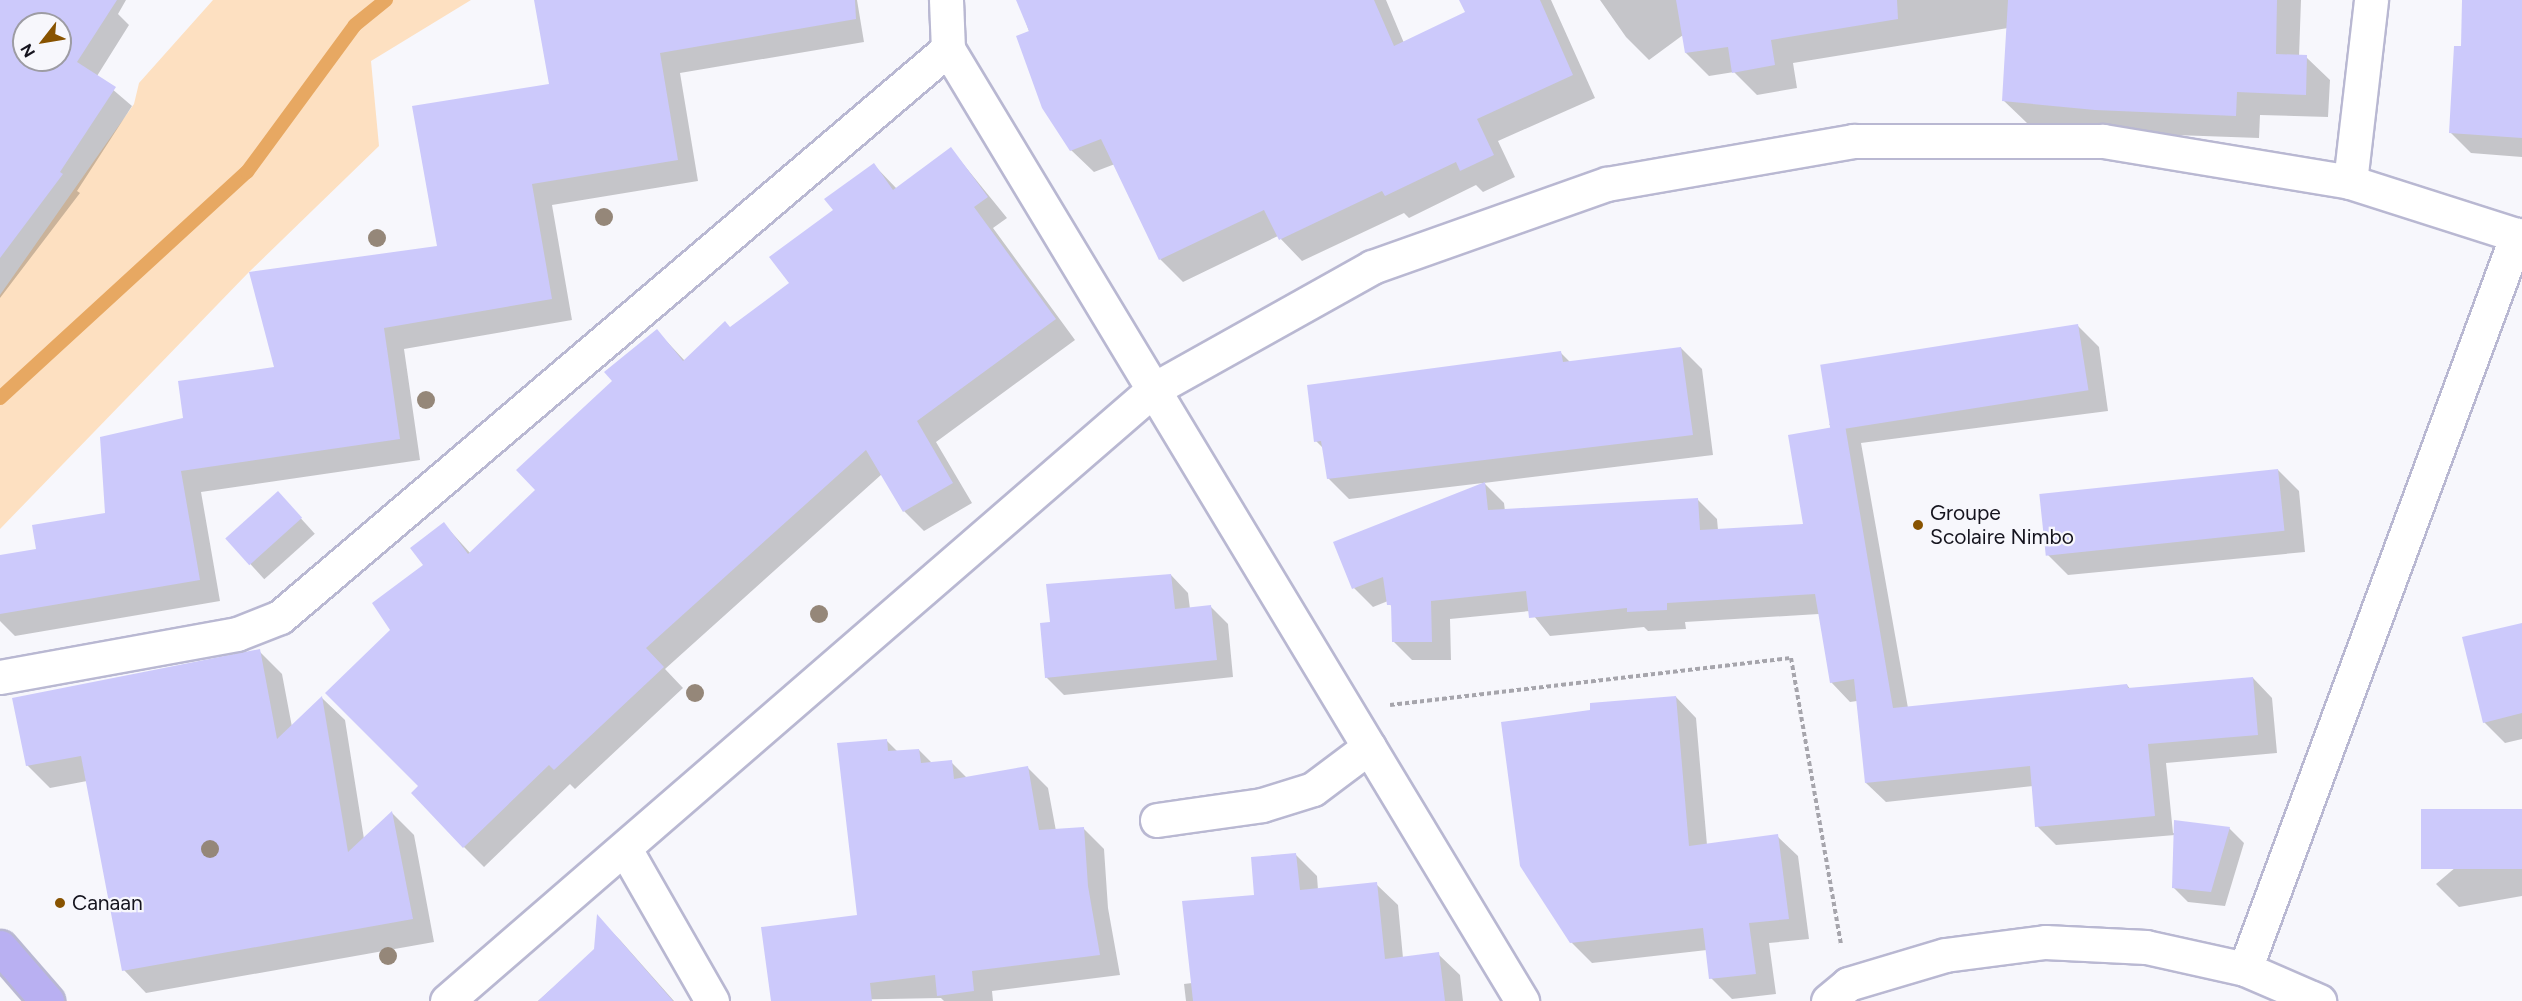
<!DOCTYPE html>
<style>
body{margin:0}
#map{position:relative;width:2522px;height:1001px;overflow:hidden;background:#f7f7fc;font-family:Figtree,sans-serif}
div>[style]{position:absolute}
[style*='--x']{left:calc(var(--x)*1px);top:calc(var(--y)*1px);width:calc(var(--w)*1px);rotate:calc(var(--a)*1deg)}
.green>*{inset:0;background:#fde0c1}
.shadow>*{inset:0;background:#0003;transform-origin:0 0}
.stream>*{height:14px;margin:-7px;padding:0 7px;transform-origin:7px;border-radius:7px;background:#e7a862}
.building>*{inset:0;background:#ccc9fb;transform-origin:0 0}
.path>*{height:4px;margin-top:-2px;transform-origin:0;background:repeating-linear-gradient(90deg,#a6a5ac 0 4.5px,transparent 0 7.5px)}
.roads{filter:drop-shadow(2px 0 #b9b8d2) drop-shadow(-2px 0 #b9b8d2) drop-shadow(0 2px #b9b8d2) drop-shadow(0 -2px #b9b8d2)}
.minor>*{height:33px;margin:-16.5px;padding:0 16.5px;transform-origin:16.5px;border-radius:16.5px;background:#fff}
.major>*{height:33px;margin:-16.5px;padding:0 16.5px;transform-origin:16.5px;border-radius:16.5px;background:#b9b0f2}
.trees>*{width:18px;height:18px;margin:-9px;border-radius:50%;background:#958779}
.dots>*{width:16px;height:16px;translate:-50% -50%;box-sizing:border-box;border:3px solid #f7f7fc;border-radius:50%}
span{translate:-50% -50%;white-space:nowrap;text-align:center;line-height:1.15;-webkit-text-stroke:4.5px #f7f7fc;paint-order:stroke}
.poi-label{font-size:21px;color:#15141e}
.left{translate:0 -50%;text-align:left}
.north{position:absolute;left:12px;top:12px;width:60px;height:60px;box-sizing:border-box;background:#f7f7fc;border:2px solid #9d9ca3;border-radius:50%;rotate:239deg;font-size:16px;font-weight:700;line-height:24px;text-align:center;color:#15141e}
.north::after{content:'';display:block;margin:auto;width:21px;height:27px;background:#885300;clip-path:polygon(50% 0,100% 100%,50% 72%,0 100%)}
</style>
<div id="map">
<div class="green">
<div style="clip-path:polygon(213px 0,471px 0,371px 61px,379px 146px,249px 272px,0 529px,0 295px,134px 104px,139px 83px)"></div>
</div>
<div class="shadow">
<div style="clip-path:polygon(evenodd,0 0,126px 0,118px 14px,129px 25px,97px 76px,132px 106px,77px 191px,80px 193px,0 298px,0 0,24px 24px,60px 24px,60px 60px,24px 60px,24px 24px)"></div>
<div style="clip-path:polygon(536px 0,857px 0,864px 42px,680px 73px,698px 181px,552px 205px,572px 320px,404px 349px,420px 460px,201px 492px,220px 601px,15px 636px,0 621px,0 556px,38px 550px,107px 514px,185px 419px,276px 368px,439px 247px,551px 85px)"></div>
<div style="clip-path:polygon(1018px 0,1386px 0,1404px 43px,1467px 13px,1461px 0,1551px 0,1595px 98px,1498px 141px,1515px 177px,1483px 192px,1476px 185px,1409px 218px,1404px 213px,1302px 261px,1278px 236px,1183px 282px,1160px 259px,1115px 164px,1094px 172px,1071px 150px)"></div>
<div style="clip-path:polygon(1600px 0,2301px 0,2299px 57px,2306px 57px,2330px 80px,2328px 117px,2260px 115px,2259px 138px,2119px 133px,2027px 123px,2003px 100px,2008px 28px,1793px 63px,1797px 88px,1757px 95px,1734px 72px,1709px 76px,1686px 53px,1683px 35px,1649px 60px,1626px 37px)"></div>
<div style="clip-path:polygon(2464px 0,2522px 0,2522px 157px,2471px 153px,2450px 132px,2463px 48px)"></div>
<div style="clip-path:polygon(951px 149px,1007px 218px,993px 228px,1075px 340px,936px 442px,972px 503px,924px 531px,904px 511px,882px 474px,665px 669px,683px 688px,575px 789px,570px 784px,484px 867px,464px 847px,420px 786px,392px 630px,444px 524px,471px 554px,537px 490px,614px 381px,657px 331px,685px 361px,791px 283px,835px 211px,874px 165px,897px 189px)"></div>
<div style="clip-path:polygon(2078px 326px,2099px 347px,2108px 411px,1861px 443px,1908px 708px,2127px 685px,2131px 690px,2253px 678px,2272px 698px,2277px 753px,2166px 763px,2173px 833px,2229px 828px,2244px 843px,2225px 906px,2188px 902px,2173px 887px,2175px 835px,2056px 845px,2037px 826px,2033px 786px,1886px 802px,1866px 783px,1857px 701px,1850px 702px,1831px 682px,1819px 614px,1685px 622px,1686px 629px,1648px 631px,1644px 627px,1550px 636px,1530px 611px,1450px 619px,1451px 660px,1412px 660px,1393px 641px,1393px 609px,1388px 601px,1373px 607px,1354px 588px,1483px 483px,1349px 499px,1328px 478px,1324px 449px,1316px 441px,1561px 353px,1571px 363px,1681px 348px,1702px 369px,1713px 455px,1484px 483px,1504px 503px,1505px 511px,1698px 500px,1717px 519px,1718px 530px,1804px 525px,1833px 428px,1829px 424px)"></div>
<div style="clip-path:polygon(2278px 470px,2299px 491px,2305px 552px,2068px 575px,2047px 554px)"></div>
<div style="left:278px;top:493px;width:55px;height:68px;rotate:48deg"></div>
<div style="clip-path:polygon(1171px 575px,1188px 593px,1190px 609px,1211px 607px,1228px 624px,1233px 677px,1064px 695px,1046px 677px,1052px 623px)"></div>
<div style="clip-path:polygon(2522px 624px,2522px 739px,2505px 743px,2484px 722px)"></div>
<div style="clip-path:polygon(259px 651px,282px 674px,292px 727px,322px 698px,345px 720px,364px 839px,392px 813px,414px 835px,434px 942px,146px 993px,124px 970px,87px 781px,50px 788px,27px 765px)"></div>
<div style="clip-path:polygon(1676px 697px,1696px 718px,1707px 845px,1777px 836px,1798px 856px,1809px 939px,1769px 943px,1776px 994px,1732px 999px,1711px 978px,1707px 950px,1592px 963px,1571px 942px,1592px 711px)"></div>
<div style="clip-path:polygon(886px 740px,898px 752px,919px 750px,932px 763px,951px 762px,967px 778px,1028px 768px,1048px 788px,1056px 831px,1084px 829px,1104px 849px,1108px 908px,1120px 975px,992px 991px,993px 1001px,944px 1001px,941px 998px,777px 1001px,858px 916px)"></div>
<div style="clip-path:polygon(2522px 811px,2522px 896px,2459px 907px,2436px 884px)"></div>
<div style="clip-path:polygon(1296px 855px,1317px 876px,1318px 890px,1376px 884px,1398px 905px,1403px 958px,1438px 954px,1460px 975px,1463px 1001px,1186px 1001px,1184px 984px,1192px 983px,1256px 896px)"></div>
<div style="clip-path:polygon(598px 918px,620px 940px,674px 1001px,538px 1001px,595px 950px)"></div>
</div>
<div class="stream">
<div style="--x:0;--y:398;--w:335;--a:-42.5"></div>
<div style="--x:247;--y:172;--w:182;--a:-53.7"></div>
<div style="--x:355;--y:25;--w:40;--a:-39"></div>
</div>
<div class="building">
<div style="clip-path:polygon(evenodd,0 0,117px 0,77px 62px,116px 87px,60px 172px,63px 174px,0 258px,0 0,24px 24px,60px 24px,60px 60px,24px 60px,24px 24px)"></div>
<div style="clip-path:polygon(534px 0,855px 0,856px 19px,660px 53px,678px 160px,532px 184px,552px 299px,384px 328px,400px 439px,181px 471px,200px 580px,0 614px,0 555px,36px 549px,32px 525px,105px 513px,100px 437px,183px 418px,178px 381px,274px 367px,249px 272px,437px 246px,412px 106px,549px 84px)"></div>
<div style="clip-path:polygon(1016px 0,1374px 0,1394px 46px,1465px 12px,1459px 0,1540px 0,1573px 75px,1477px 119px,1494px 155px,1460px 171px,1456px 162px,1385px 196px,1382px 191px,1279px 240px,1264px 210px,1159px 260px,1101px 139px,1070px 151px,1042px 108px,1016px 36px,1029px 31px)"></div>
<div style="clip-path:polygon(1676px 0,1897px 0,1898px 19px,1771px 40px,1775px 65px,1732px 73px,1728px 47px,1685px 53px)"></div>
<div style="clip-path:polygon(2008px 0,2277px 0,2276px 54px,2307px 55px,2306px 95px,2237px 92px,2236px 116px,2095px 110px,2002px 101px)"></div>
<div style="clip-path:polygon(2462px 0,2522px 0,2522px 138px,2449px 133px,2454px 46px,2461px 46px)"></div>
<div style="clip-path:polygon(951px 147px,988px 197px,974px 207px,1056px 319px,917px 421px,953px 483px,903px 512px,866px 450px,646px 648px,664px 667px,554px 770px,549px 765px,463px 848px,411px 793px,418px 786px,325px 693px,390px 630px,372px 603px,423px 565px,410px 548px,444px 522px,468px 554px,535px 490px,516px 470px,612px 381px,604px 372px,657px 329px,683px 361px,725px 321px,730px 327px,789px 283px,769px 257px,833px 210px,824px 199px,874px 163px,893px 190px)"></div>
<div style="left:2078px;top:324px;width:67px;height:261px;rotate:81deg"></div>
<div style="clip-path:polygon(1681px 347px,1693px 435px,1327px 479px,1321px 441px,1314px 442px,1307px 385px,1561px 351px,1563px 362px)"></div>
<div style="clip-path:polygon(1845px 425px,1893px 708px,2127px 684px,2128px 688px,2253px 677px,2258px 735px,2148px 744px,2155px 816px,2035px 827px,2030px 766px,1865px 783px,1854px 679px,1830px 683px,1815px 594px,1667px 603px,1667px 610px,1627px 612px,1627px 608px,1529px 618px,1526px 591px,1431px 601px,1432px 642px,1392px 642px,1391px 605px,1387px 605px,1383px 577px,1352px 589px,1333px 542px,1485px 482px,1488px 510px,1698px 498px,1700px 530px,1803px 524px,1788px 435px)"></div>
<div style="left:2278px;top:469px;width:62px;height:240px;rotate:84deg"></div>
<div style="left:278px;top:491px;width:36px;height:71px;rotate:48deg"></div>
<div style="clip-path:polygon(1171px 574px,1175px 609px,1211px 605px,1217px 660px,1045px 678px,1040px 623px,1050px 622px,1046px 584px)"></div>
<div style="clip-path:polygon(2522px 623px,2522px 713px,2483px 723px,2462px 637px)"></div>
<div style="clip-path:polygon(260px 649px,277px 739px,322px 696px,348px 852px,392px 811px,413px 919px,122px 971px,81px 756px,26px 766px,12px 698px)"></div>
<div style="clip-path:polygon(1676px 696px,1689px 846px,1778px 834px,1789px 919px,1749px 923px,1756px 974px,1709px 979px,1703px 928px,1570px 943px,1520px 866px,1501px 722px,1590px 710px,1590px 703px)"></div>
<div style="clip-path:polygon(887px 739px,888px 751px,919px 749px,921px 763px,952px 760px,954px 779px,1028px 766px,1039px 830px,1084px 827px,1088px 886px,1100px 955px,972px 971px,974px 991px,937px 996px,935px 975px,870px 983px,872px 1001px,771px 1001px,761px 927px,857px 915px,837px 743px)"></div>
<div style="left:2522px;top:809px;width:60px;height:101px;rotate:90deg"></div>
<div style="clip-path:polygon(2174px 820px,2230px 827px,2211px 892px,2172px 888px)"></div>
<div style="clip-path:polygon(1296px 853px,1300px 890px,1377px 882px,1385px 959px,1439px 952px,1445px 1001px,1193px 1001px,1182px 901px,1254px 895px,1251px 857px)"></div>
<div style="clip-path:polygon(597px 914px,673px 1001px,538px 1001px,594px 949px)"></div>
</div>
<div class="path">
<div style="--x:1390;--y:705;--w:404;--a:-6.7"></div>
<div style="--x:1791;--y:658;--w:290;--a:80.1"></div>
</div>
<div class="roads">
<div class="minor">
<div style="--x:946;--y:0;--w:49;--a:87.7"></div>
<div style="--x:948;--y:49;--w:1112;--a:58.91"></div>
<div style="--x:2350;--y:182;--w:183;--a:-83.4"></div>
<div style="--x:0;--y:677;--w:241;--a:-10.3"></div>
<div style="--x:237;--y:634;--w:46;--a:-21.6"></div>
<div style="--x:280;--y:617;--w:877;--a:-40.37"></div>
<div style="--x:1157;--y:820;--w:106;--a:-8.1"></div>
<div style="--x:1262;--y:805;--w:53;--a:-17.4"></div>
<div style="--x:1313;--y:789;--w:70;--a:-36.9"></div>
<div style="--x:625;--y:849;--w:175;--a:60.2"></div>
<div style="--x:2245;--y:969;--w:783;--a:-69.67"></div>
<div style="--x:447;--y:1001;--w:935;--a:-40.88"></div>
<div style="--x:1154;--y:389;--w:250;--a:-29.2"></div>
<div style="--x:1372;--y:267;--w:249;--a:-19.5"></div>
<div style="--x:1607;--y:184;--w:250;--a:-9.9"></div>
<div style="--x:1853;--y:141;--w:250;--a:0"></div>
<div style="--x:2103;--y:141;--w:250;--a:9.4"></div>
<div style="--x:2350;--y:182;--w:181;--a:17.7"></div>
<div style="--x:1828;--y:1001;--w:26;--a:-40"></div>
<div style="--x:1848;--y:984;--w:101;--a:-16.6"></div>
<div style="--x:1945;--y:955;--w:101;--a:-7.4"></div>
<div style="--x:2045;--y:942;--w:101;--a:2.8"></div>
<div style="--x:2146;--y:947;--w:101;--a:12.5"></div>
<div style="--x:2245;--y:969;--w:81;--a:23.4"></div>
</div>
<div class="major">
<div style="--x:0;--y:947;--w:72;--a:49"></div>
</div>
</div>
<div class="trees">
<div style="left:604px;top:217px"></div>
<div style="left:377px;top:238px"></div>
<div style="left:426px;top:400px"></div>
<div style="left:819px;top:614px"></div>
<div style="left:695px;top:693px"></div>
<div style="left:210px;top:849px"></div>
<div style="left:388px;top:956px"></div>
</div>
<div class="dots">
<div style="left:1918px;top:525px;background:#885300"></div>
<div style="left:60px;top:903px;background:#885300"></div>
</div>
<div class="poi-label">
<span class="left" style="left:1930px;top:525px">Groupe<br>Scolaire Nimbo</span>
<span class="left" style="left:72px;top:903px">Canaan</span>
</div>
<div class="north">N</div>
</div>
